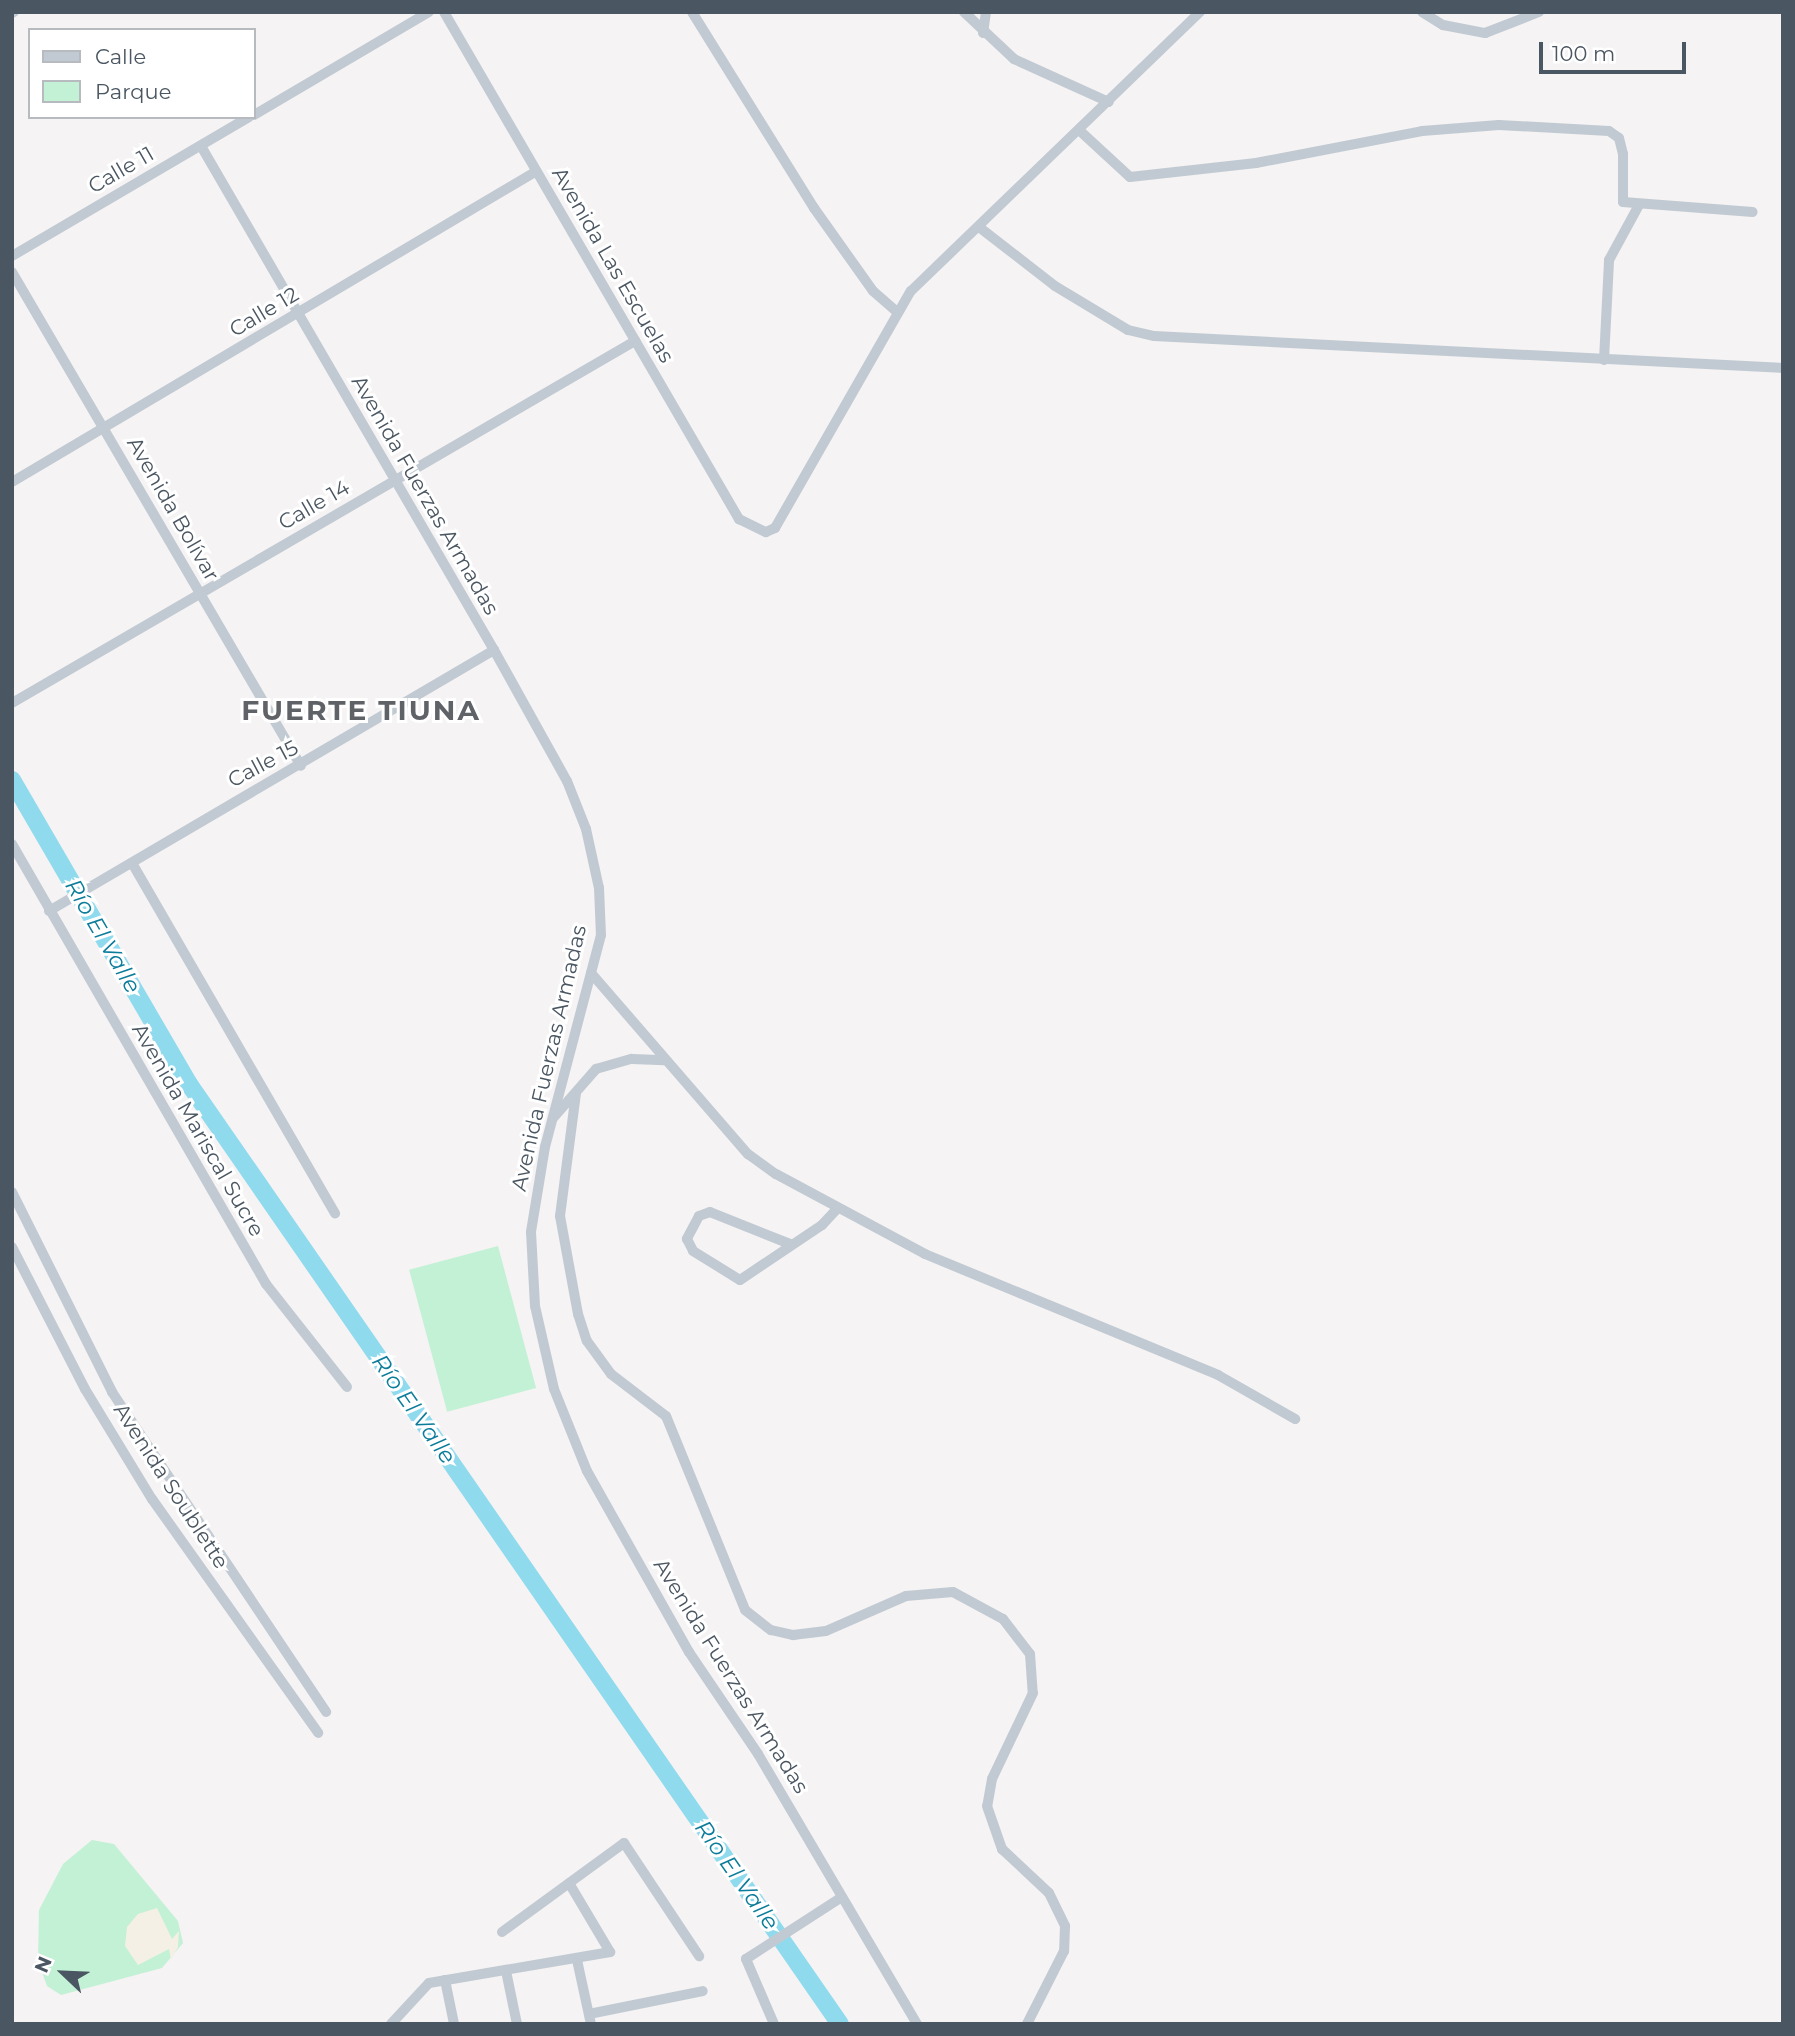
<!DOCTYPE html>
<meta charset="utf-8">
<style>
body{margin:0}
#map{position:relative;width:1795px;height:2036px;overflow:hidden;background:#f5f3f3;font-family:Montserrat,sans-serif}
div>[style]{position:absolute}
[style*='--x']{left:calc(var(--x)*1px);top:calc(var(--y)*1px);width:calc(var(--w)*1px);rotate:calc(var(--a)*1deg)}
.green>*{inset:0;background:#c3f1d5;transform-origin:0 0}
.sand>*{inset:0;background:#f5f0e5}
.river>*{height:18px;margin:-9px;padding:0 9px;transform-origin:9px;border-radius:9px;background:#90daee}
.street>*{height:10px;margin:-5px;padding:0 5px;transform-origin:5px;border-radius:5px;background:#c1cad2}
span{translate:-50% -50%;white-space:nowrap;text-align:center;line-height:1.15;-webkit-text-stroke:6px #fff;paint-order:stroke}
.street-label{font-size:21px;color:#4a5661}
.water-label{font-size:23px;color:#0c7c9b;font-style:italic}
.district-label{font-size:28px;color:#5f6368;font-weight:700;letter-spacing:2px}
.frame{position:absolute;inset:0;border:14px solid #4a5661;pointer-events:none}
.legend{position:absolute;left:28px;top:28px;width:228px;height:91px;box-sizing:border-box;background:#fff;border:2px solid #b7bbc0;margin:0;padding:9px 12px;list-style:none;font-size:21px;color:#4a5661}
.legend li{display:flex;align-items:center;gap:14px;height:35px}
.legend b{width:35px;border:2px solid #b7bbc0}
.north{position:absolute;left:28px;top:1938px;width:70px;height:70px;-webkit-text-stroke:5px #fff;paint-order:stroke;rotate:293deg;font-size:19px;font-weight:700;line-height:28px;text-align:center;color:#4a5661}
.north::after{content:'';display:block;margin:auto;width:24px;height:32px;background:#4a5661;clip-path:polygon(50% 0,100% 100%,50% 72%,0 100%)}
.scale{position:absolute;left:1539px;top:42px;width:147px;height:32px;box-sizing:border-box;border:4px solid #4a5661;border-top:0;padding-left:9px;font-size:21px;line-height:24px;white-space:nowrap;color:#4a5661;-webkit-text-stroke:5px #fff;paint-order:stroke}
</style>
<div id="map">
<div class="green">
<div style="left:498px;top:1246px;width:147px;height:92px;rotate:75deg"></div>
<div style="clip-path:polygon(92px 1840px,114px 1844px,178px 1921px,183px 1943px,162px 1968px,61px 1995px,47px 1986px,38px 1961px,39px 1910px,63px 1864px)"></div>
</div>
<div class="sand">
<div style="clip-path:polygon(157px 1908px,172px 1939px,179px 1931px,178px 1947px,171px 1960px,169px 1949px,138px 1965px,125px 1946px,127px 1927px,138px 1914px)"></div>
</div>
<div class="river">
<div style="--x:12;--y:780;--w:352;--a:59.8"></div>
<div style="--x:189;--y:1084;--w:1143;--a:55.3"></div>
</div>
<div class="street">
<div style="--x:444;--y:12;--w:587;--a:59.81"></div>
<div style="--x:739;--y:519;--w:30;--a:26"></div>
<div style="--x:766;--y:532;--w:10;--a:-24"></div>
<div style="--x:775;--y:528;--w:273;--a:-60.2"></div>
<div style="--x:911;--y:291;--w:402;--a:-44"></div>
<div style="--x:692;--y:12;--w:231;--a:58.1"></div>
<div style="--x:814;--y:208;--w:102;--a:54.6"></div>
<div style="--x:873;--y:291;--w:30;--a:41"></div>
<div style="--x:964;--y:12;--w:69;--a:43.2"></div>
<div style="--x:1014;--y:59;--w:104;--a:24.4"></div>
<div style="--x:1422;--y:12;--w:25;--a:32"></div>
<div style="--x:1443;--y:25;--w:43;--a:10.8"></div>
<div style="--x:1485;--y:33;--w:58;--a:-21.3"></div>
<div style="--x:12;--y:13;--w:2;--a:-27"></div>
<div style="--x:983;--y:33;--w:21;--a:-82"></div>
<div style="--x:254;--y:115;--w:203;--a:-30.5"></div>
<div style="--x:1079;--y:130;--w:69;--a:42.7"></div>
<div style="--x:1130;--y:177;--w:127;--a:-6.3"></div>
<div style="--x:1256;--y:163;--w:169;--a:-10.9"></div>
<div style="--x:1422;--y:131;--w:77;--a:-4.5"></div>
<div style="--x:1499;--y:125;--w:110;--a:3.1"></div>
<div style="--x:1609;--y:131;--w:12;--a:35"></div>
<div style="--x:1619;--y:138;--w:16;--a:76"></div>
<div style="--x:1623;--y:154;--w:48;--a:90"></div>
<div style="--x:1623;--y:202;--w:130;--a:4.4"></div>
<div style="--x:201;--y:146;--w:583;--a:59.83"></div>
<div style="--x:494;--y:650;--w:150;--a:60.9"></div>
<div style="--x:567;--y:781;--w:52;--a:68.4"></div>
<div style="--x:586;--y:829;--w:60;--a:77.6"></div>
<div style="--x:599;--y:888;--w:47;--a:87.6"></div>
<div style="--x:601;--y:935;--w:219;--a:104.8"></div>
<div style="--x:545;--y:1147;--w:86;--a:99.4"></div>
<div style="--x:531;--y:1232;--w:74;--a:86.9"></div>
<div style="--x:535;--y:1306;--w:85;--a:77.1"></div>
<div style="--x:554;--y:1389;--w:88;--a:68.1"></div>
<div style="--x:587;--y:1471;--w:208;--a:60.6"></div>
<div style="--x:689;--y:1652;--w:123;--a:55.9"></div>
<div style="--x:758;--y:1754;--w:313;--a:59.5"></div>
<div style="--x:979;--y:227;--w:96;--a:37.8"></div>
<div style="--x:1055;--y:286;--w:85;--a:31.1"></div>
<div style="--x:1128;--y:330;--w:27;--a:13"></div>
<div style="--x:1154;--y:336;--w:630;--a:2.91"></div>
<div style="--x:12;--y:256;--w:275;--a:-30.4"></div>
<div style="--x:12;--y:272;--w:572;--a:59.67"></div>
<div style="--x:1604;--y:360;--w:100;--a:-87.1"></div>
<div style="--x:1609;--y:260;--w:63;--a:-61.4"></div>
<div style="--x:12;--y:482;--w:608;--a:-30.66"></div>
<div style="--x:12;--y:703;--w:721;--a:-30.16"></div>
<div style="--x:12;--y:844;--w:508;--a:60"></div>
<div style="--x:266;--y:1284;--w:131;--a:51.8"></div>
<div style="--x:132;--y:863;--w:405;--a:59.9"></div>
<div style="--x:49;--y:911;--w:516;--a:-30.39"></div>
<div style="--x:591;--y:973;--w:240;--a:49.1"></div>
<div style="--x:748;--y:1154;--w:34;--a:36"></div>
<div style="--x:776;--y:1174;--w:169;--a:28.2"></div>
<div style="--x:925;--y:1254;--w:317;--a:22.4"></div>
<div style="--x:1218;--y:1375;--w:89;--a:29.7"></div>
<div style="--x:576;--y:1093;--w:124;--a:97.4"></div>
<div style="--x:560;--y:1216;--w:100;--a:79.6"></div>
<div style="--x:578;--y:1314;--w:28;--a:72"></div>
<div style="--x:587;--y:1341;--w:41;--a:54"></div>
<div style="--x:611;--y:1374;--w:69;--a:37.4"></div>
<div style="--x:666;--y:1416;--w:209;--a:67.8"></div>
<div style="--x:745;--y:1610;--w:33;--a:38"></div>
<div style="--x:771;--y:1630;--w:23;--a:13"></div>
<div style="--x:793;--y:1635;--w:33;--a:-7"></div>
<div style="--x:826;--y:1631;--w:87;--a:-23.6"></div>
<div style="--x:906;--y:1596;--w:47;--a:-4.9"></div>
<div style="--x:953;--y:1592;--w:57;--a:28.4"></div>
<div style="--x:1003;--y:1619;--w:44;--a:52.4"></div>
<div style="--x:1030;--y:1654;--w:39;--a:86"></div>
<div style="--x:1033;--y:1693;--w:95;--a:115.5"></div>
<div style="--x:992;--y:1779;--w:27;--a:100"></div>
<div style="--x:987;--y:1806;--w:46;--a:70.8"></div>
<div style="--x:1002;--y:1849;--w:64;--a:43.1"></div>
<div style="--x:1049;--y:1893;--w:37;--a:64"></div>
<div style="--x:1065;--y:1926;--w:25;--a:92"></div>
<div style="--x:1064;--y:1951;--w:82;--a:116.9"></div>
<div style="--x:554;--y:1117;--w:64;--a:-48.8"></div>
<div style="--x:596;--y:1069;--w:37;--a:-16"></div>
<div style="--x:632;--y:1059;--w:33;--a:2"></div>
<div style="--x:12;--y:1192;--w:224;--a:63.4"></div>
<div style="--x:112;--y:1392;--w:385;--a:56.2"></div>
<div style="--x:790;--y:1244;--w:86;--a:-158.2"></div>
<div style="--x:710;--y:1212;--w:12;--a:160"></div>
<div style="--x:699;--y:1216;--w:26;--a:118"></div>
<div style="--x:687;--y:1239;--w:13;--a:63"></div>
<div style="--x:693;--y:1251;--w:55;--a:31.7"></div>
<div style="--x:740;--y:1280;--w:99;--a:-33.9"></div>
<div style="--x:822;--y:1225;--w:22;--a:-47"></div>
<div style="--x:12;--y:1247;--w:160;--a:62.8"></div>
<div style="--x:85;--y:1389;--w:129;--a:58.7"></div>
<div style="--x:152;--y:1499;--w:287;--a:54.6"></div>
<div style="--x:502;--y:1932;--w:151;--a:-36.1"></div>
<div style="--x:624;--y:1843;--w:136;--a:56.4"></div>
<div style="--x:577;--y:1960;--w:66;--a:77.7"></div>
<div style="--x:506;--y:1971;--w:54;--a:78.3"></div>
<div style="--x:445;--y:1980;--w:45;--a:78.4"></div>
<div style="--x:589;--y:2014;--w:116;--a:-11.4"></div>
<div style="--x:391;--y:2024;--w:56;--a:-47.2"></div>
<div style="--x:429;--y:1983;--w:184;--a:-9.7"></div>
<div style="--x:610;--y:1952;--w:80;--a:-120.7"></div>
<div style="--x:774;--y:2024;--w:71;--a:-113.3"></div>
<div style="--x:746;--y:1959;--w:114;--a:-32.9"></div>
</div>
<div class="street-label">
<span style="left:121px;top:170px;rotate:-30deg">Calle 11</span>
<span style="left:613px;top:265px;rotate:60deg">Avenida Las Escuelas</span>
<span style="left:264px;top:312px;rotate:-31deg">Calle 12</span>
<span style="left:425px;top:495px;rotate:60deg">Avenida Fuerzas Armadas</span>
<span style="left:314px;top:505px;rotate:-30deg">Calle 14</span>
<span style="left:173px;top:509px;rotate:60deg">Avenida Bolívar</span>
<span style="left:263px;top:764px;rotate:-28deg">Calle 15</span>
<span style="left:549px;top:1058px;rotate:-77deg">Avenida Fuerzas Armadas</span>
<span style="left:198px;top:1130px;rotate:60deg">Avenida Mariscal Sucre</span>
<span style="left:171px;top:1486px;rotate:57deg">Avenida Soublette</span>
<span style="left:731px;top:1676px;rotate:58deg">Avenida Fuerzas Armadas</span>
</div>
<div class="water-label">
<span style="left:103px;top:936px;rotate:60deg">Río El Valle</span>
<span style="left:414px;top:1409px;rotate:55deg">Río El Valle</span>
<span style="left:737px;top:1875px;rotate:55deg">Río El Valle</span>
</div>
<div class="district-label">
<span style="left:361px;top:710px">FUERTE TIUNA</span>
</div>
<div class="frame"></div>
<ul class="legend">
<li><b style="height:9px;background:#c1cad2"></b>Calle</li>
<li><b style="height:19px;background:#c3f1d5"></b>Parque</li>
</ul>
<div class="north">N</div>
<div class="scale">100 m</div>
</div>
